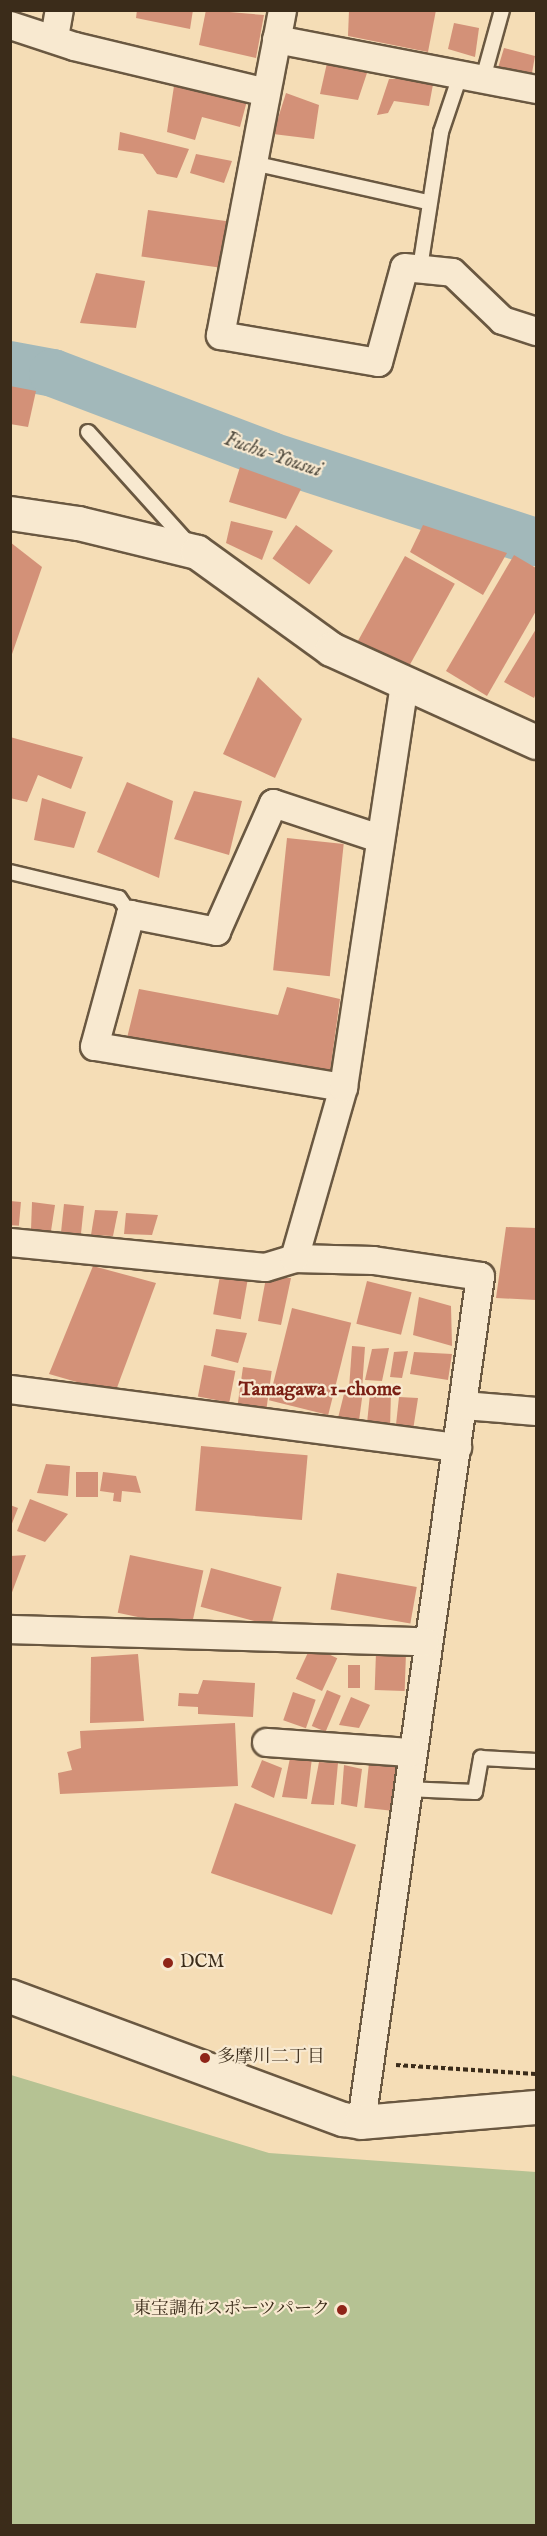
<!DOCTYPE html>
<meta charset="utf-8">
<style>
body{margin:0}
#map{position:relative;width:547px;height:2536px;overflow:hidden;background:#f5ddb6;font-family:"IM FELL English","Noto Serif JP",serif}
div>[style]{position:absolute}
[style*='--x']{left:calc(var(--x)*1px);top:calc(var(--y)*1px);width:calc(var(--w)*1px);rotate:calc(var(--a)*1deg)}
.green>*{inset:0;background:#b5c293}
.river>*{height:48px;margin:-24px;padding:0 24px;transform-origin:24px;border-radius:24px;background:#a2b8ba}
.building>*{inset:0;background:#d39178;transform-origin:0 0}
.path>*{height:4px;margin-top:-2px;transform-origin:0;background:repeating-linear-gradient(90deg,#3b2c1a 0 4.5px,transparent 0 7.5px)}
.roads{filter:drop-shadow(2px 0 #6a5841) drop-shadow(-2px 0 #6a5841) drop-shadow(0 2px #6a5841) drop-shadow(0 -2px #6a5841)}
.service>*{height:14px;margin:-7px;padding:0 7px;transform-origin:7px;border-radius:7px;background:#f8e9d0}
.minor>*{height:27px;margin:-13.5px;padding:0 13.5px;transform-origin:13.5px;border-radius:13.5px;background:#f8e9d0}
.tertiary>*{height:33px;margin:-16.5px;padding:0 16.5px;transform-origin:16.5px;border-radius:16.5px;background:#f8e9d0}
.dots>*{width:16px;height:16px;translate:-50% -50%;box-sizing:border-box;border:3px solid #f8e9d0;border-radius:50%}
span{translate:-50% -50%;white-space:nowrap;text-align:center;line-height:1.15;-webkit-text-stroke:4.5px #f8e9d0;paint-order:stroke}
.poi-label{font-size:18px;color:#3b2c1a}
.left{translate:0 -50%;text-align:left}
.right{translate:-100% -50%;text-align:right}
.water-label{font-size:20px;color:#554f42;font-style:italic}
.neighbourhood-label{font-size:20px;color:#7a1f14;font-weight:700}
.frame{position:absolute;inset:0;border:12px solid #3b2c1a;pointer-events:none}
</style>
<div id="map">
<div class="green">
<div style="clip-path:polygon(11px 2075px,269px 2153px,536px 2172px,536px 2525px,11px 2525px)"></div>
</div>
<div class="river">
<div style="--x:10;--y:365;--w:44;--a:10.5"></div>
<div style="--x:53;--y:373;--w:233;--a:20.8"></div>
<div style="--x:271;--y:456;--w:279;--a:18"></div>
</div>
<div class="building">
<div style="clip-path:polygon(137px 10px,193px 10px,190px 29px,136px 18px)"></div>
<div style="clip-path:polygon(206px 10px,264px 15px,256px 58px,199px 45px)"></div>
<div style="clip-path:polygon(349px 10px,436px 10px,428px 52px,348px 36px)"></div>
<div style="clip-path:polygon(454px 23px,479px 28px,475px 57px,448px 49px)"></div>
<div style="clip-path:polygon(504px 48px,535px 56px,532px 73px,498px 68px)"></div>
<div style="clip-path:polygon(327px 63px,368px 70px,358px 100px,320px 94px)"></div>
<div style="clip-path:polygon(389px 79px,434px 79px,429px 106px,394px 101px,388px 113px,377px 115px)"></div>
<div style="clip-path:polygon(174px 86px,248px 97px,240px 127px,202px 117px,195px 140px,167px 132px)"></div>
<div style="clip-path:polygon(286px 93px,319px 105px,314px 139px,273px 134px)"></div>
<div style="clip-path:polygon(120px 132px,189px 149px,177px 178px,157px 174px,143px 154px,118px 150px)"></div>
<div style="clip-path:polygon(196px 154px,232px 161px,224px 183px,190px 173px)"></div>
<div style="left:148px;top:210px;width:80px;height:47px;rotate:8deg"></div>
<div style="clip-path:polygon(96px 273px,145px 281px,136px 328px,80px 323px)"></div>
<div style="clip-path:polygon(10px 386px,36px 391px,28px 427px,10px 424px)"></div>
<div style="clip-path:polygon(240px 467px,301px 489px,286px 519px,229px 502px)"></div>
<div style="clip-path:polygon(231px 521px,273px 531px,262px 560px,226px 543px)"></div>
<div style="left:296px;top:525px;width:45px;height:41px;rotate:35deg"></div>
<div style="clip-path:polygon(423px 525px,507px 553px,483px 595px,410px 552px)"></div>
<div style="clip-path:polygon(10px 542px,42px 567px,11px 657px,10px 657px)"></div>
<div style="clip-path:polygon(514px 555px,536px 568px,536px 611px,487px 696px,446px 671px)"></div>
<div style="left:405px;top:556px;width:57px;height:98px;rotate:29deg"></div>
<div style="clip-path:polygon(536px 629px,536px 693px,534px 698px,504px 682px)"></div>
<div style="clip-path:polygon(258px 677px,302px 719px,275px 778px,223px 754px)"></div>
<div style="clip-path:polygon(10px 737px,83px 757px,71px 789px,38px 775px,27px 802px,10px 798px)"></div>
<div style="clip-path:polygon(127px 782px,173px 801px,159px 878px,97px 852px)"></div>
<div style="clip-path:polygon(194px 791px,242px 801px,229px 855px,174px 839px)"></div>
<div style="clip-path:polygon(42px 798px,86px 812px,74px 848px,34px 840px)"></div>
<div style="left:287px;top:838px;width:57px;height:133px;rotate:6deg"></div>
<div style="clip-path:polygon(287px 987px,340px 999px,330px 1072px,127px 1038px,139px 989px,278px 1015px)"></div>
<div style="left:10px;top:1201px;width:11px;height:24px;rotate:5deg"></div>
<div style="clip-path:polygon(32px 1202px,55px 1205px,51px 1231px,31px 1230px)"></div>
<div style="left:64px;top:1204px;width:20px;height:28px;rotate:6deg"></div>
<div style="clip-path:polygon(95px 1210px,118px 1211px,113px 1236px,91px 1235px)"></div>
<div style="clip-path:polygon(126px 1213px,158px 1215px,152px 1235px,124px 1234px)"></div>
<div style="clip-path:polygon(506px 1227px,536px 1228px,536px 1300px,496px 1298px)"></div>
<div style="clip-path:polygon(93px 1266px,156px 1283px,115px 1393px,49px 1374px)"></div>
<div style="left:221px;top:1270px;width:28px;height:45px;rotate:10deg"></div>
<div style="clip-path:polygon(266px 1278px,291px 1278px,281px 1325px,258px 1321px)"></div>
<div style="left:367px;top:1281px;width:46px;height:44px;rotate:14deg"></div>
<div style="clip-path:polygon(419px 1297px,451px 1306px,452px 1346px,413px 1335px)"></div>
<div style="left:292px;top:1308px;width:61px;height:95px;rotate:14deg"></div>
<div style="clip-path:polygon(216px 1329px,247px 1333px,238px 1363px,211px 1356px)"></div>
<div style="left:352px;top:1346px;width:13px;height:38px;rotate:4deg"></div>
<div style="clip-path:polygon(389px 1348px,382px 1381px,365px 1380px,372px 1349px)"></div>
<div style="clip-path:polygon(408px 1351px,402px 1378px,390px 1377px,394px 1352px)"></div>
<div style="clip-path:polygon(414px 1352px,452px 1354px,448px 1380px,410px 1374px)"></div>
<div style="left:204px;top:1365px;width:32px;height:32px;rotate:11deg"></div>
<div style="left:243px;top:1367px;width:29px;height:42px;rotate:8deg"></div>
<div style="clip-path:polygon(345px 1390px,363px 1391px,358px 1428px,336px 1426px)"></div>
<div style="clip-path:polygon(391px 1391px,390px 1429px,366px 1433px,370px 1394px)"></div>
<div style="clip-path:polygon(399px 1397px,418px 1398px,413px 1430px,395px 1434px)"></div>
<div style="left:201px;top:1446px;width:107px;height:65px;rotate:5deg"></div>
<div style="clip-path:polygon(46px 1464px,70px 1466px,68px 1496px,37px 1493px)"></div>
<div style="left:76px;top:1472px;width:22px;height:25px"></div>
<div style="clip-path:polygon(103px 1472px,136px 1476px,141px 1493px,122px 1491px,121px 1502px,113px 1501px,114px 1493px,100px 1491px)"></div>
<div style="clip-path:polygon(30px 1499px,68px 1514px,45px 1542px,17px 1531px)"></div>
<div style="clip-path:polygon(10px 1505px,18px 1508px,11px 1526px,10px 1526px)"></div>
<div style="clip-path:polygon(26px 1555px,11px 1595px,10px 1595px,10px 1556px)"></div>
<div style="left:130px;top:1555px;width:75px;height:59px;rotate:12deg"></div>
<div style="left:211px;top:1568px;width:73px;height:40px;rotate:15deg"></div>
<div style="left:337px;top:1573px;width:81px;height:37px;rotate:10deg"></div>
<div style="left:311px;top:1646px;width:29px;height:36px;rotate:25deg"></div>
<div style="left:376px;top:1652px;width:30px;height:38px;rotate:2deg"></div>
<div style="clip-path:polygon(138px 1654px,144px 1721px,90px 1723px,91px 1657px)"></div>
<div style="left:348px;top:1665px;width:12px;height:23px"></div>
<div style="clip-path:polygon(203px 1680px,255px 1683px,253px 1717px,198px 1714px,198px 1707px,178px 1706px,179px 1693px,198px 1694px)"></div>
<div style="left:327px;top:1690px;width:15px;height:39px;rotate:23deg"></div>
<div style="left:293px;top:1692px;width:24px;height:30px;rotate:19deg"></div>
<div style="clip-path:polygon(351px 1697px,370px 1705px,359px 1728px,339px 1725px)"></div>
<div style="clip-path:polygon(235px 1723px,238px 1786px,60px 1794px,58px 1773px,72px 1770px,67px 1752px,81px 1748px,80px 1731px)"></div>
<div style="clip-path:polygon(290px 1758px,312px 1758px,307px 1799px,282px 1797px)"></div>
<div style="clip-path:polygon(262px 1760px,282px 1768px,274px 1798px,251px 1787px)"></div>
<div style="clip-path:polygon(319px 1762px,338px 1763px,334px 1805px,311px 1804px)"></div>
<div style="left:369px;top:1763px;width:30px;height:45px;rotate:6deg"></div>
<div style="clip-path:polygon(344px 1765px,362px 1769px,357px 1807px,341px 1804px)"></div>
<div style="left:235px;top:1803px;width:128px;height:74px;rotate:19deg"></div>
</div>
<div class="path">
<div style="--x:396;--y:2065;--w:140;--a:3.7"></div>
</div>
<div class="roads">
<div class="service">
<div style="--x:484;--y:75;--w:67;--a:-74.5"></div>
<div style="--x:253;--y:163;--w:179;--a:12.6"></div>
<div style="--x:420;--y:268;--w:138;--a:-81.2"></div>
<div style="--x:441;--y:132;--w:59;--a:-71.3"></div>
<div style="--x:88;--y:432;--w:151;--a:48"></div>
<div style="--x:10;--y:872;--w:112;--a:13.4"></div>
<div style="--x:119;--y:898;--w:19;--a:55"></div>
<div style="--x:406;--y:1789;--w:69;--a:2.5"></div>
<div style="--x:475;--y:1792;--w:35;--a:-80"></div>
<div style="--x:481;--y:1758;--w:55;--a:3.1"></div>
</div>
<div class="minor">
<div style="--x:282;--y:10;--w:331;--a:100.8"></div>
<div style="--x:220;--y:335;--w:160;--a:9.7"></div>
<div style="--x:378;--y:362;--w:98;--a:-74.7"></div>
<div style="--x:404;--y:267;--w:48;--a:5.9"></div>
<div style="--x:452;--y:272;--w:69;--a:43.8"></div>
<div style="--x:502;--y:320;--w:36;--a:18"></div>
<div style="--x:10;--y:25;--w:67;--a:18.2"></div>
<div style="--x:74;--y:46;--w:197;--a:13.5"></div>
<div style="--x:54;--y:37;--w:27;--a:-80"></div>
<div style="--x:276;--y:39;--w:265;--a:10.9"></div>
<div style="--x:343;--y:1087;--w:252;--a:-170.6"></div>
<div style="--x:94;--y:1046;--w:137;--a:-74.7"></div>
<div style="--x:130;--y:914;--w:88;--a:11.2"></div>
<div style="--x:216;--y:931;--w:140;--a:-66"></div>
<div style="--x:273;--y:803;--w:112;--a:18.3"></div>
<div style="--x:10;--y:1242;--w:256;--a:5.6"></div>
<div style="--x:265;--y:1267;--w:30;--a:-17"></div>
<div style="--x:294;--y:1258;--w:79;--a:1.5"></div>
<div style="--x:373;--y:1260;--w:108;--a:8.5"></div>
<div style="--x:480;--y:1276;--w:854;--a:98.01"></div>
<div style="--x:294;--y:1258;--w:178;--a:-74"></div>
<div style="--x:343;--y:1087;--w:407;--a:-81.4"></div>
<div style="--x:10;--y:1389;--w:451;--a:7.4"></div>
<div style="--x:463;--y:1405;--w:73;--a:4.7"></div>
<div style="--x:10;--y:1629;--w:415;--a:1.7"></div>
<div style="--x:266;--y:1742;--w:144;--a:4"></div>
</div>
<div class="tertiary">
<div style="--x:10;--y:513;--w:69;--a:8.4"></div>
<div style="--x:78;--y:523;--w:122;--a:13.7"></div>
<div style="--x:197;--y:552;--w:165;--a:35.9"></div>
<div style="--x:331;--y:649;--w:225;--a:24.4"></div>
<div style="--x:10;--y:1996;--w:355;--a:20.3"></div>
<div style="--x:343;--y:2119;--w:18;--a:9"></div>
<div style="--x:361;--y:2122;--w:176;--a:-4.9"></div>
</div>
</div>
<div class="dots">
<div style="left:168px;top:1963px;background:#8f2418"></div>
<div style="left:205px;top:2058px;background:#8f2418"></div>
<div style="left:342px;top:2310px;background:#8f2418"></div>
</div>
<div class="poi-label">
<span class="left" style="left:180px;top:1963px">DCM</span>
<span class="left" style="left:217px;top:2058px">多摩川二丁目</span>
<span class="right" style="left:330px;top:2310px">東宝調布スポーツパーク</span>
</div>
<div class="water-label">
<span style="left:273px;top:455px;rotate:19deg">Fuchu-Yousui</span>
</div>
<div class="neighbourhood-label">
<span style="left:320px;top:1389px">Tamagawa 1-chome</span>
</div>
<div class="frame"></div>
</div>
